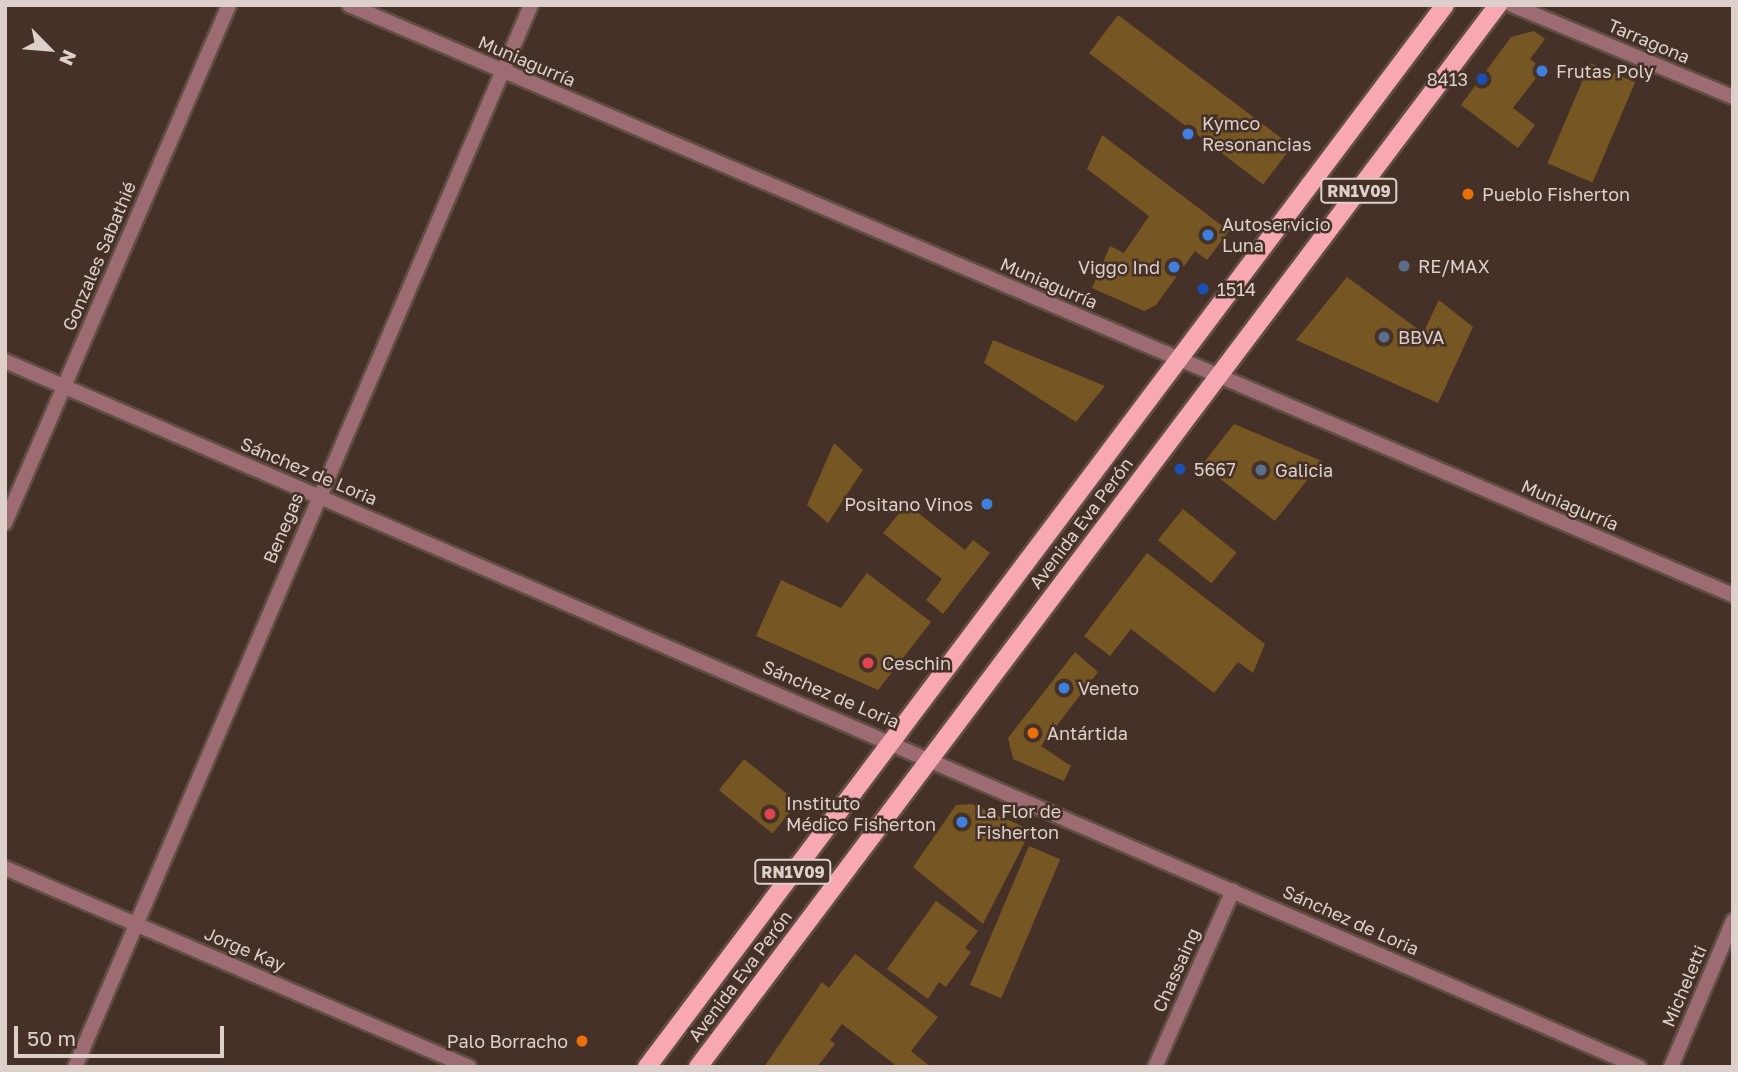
<!DOCTYPE html>
<meta charset="utf-8">
<style>
body{margin:0}
#map{position:relative;width:1738px;height:1072px;overflow:hidden;background:#453127;font-family:"Golos Text",sans-serif}
div>[style]{position:absolute}
[style*='--x']{left:calc(var(--x)*1px);top:calc(var(--y)*1px);width:calc(var(--w)*1px);rotate:calc(var(--a)*1deg)}
.building>*{inset:0;background:#765622;transform-origin:0 0}
.roads{filter:drop-shadow(2px 0 #604e44) drop-shadow(-2px 0 #604e44) drop-shadow(0 2px #604e44) drop-shadow(0 -2px #604e44)}
.street>*{height:14px;margin:-7px;padding:0 7px;transform-origin:7px;border-radius:7px;background:#9d6c72}
.primary>*{height:18px;margin:-9px;padding:0 9px;transform-origin:9px;border-radius:9px;background:#f8a8b2}
.dots>*{width:19px;height:19px;translate:-50% -50%;box-sizing:border-box;border:4px solid #453127;border-radius:50%}
span{translate:-50% -50%;white-space:nowrap;text-align:center;line-height:1.15;-webkit-text-stroke:5px #453127;paint-order:stroke}
.shield-label span{padding:2px 5px;background:#453127;border:2px solid;border-radius:5px;-webkit-text-stroke-width:0}
.shield-label{font-size:16px;color:#ddd0ca;font-weight:700}
.street-label{font-size:18px;color:#ddd0ca}
.poi-label{font-size:18px;color:#ddd0ca}
.left{translate:0 -50%;text-align:left}
.right{translate:-100% -50%;text-align:right}
.frame{position:absolute;inset:0;border:7px solid #ddd0ca;pointer-events:none}
.north{position:absolute;left:14px;top:14px;width:70px;height:70px;-webkit-text-stroke:5px #453127;paint-order:stroke;rotate:115deg;font-size:19px;font-weight:700;line-height:28px;text-align:center;color:#ddd0ca}
.north::after{content:'';display:block;margin:auto;width:24px;height:32px;background:#ddd0ca;clip-path:polygon(50% 0,100% 100%,50% 72%,0 100%)}
.scale{position:absolute;left:14px;top:1026px;width:210px;height:32px;box-sizing:border-box;border:4px solid #ddd0ca;border-top:0;padding-left:9px;font-size:21px;line-height:24px;white-space:nowrap;color:#ddd0ca;-webkit-text-stroke:5px #453127;paint-order:stroke}
</style>
<div id="map">
<div class="building">
<div style="left:1118px;top:15px;width:218px;height:48px;rotate:37deg"></div>
<div style="clip-path:polygon(1534px 31px,1545px 39px,1530px 59px,1543px 69px,1513px 108px,1535px 125px,1518px 148px,1461px 105px,1511px 37px)"></div>
<div style="left:1590px;top:63px;width:49px;height:109px;rotate:23deg"></div>
<div style="clip-path:polygon(1102px 135px,1229px 231px,1207px 260px,1195px 251px,1156px 305px,1144px 311px,1092px 288px,1110px 246px,1124px 253px,1149px 216px,1087px 169px)"></div>
<div style="clip-path:polygon(1347px 277px,1423px 333px,1439px 300px,1473px 327px,1438px 403px,1296px 340px)"></div>
<div style="clip-path:polygon(993px 340px,1105px 386px,1076px 422px,984px 363px)"></div>
<div style="clip-path:polygon(1234px 424px,1322px 461px,1275px 521px,1202px 465px)"></div>
<div style="clip-path:polygon(834px 443px,863px 470px,828px 523px,807px 505px)"></div>
<div style="clip-path:polygon(907px 504px,965px 550px,973px 540px,990px 553px,943px 614px,926px 600px,942px 579px,883px 533px)"></div>
<div style="left:1183px;top:509px;width:69px;height:40px;rotate:39deg"></div>
<div style="clip-path:polygon(1147px 553px,1265px 644px,1253px 673px,1238px 662px,1214px 693px,1131px 629px,1110px 656px,1084px 636px)"></div>
<div style="clip-path:polygon(867px 573px,931px 622px,878px 690px,756px 636px,781px 580px,841px 608px)"></div>
<div style="clip-path:polygon(1075px 652px,1098px 672px,1041px 746px,1071px 766px,1064px 781px,1013px 759px,1008px 738px)"></div>
<div style="left:744px;top:759px;width:69px;height:40px;rotate:39deg"></div>
<div style="clip-path:polygon(972px 804px,1031px 830px,983px 924px,913px 867px,956px 805px)"></div>
<div style="left:1029px;top:846px;width:34px;height:151px;rotate:23deg"></div>
<div style="clip-path:polygon(936px 901px,978px 931px,965px 948px,971px 952px,946px 987px,939px 982px,928px 999px,887px 969px)"></div>
<div style="clip-path:polygon(855px 954px,938px 1017px,911px 1051px,931px 1067px,898px 1067px,842px 1024px,830px 1040px,835px 1044px,817px 1067px,764px 1067px,822px 982px,829px 988px)"></div>
</div>
<div class="roads">
<div class="street">
<div style="--x:349;--y:5;--w:1505;--a:23.09"></div>
<div style="--x:1512;--y:5;--w:239;--a:22.6"></div>
<div style="--x:5;--y:361;--w:1780;--a:23.37"></div>
<div style="--x:5;--y:523;--w:564;--a:-66.61"></div>
<div style="--x:5;--y:868;--w:505;--a:23.21"></div>
<div style="--x:75;--y:1067;--w:1156;--a:-66.76"></div>
<div style="--x:1155;--y:1067;--w:193;--a:-66.2"></div>
<div style="--x:1671;--y:1067;--w:159;--a:-67"></div>
</div>
<div class="primary">
<div style="--x:647;--y:1067;--w:1328;--a:-53.08"></div>
<div style="--x:698;--y:1067;--w:1330;--a:-53.01"></div>
</div>
</div>
<div class="dots">
<div style="left:1542px;top:71px;background:#3f7fe0"></div>
<div style="left:1482px;top:79px;background:#1a4fb4"></div>
<div style="left:1188px;top:134px;background:#3f7fe0"></div>
<div style="left:1468px;top:194px;background:#e8710a"></div>
<div style="left:1208px;top:235px;background:#3f7fe0"></div>
<div style="left:1404px;top:266px;background:#5c6f8a"></div>
<div style="left:1174px;top:267px;background:#3f7fe0"></div>
<div style="left:1203px;top:289px;background:#1a4fb4"></div>
<div style="left:1384px;top:337px;background:#5c6f8a"></div>
<div style="left:1180px;top:469px;background:#1a4fb4"></div>
<div style="left:1261px;top:470px;background:#5c6f8a"></div>
<div style="left:987px;top:504px;background:#3f7fe0"></div>
<div style="left:868px;top:663px;background:#e0444e"></div>
<div style="left:1064px;top:688px;background:#3f7fe0"></div>
<div style="left:1033px;top:733px;background:#e8710a"></div>
<div style="left:770px;top:814px;background:#e0444e"></div>
<div style="left:962px;top:822px;background:#3f7fe0"></div>
<div style="left:582px;top:1041px;background:#e8710a"></div>
</div>
<div class="shield-label">
<span style="left:1359px;top:191px">RN1V09</span>
<span style="left:793px;top:872px">RN1V09</span>
</div>
<div class="street-label">
<span style="left:1649px;top:41px;rotate:23deg">Tarragona</span>
<span style="left:527px;top:61px;rotate:23deg">Muniagurría</span>
<span style="left:99px;top:256px;rotate:-67deg">Gonzales Sabathié</span>
<span style="left:1049px;top:283px;rotate:23deg">Muniagurría</span>
<span style="left:309px;top:471px;rotate:23deg">Sánchez de Loria</span>
<span style="left:1570px;top:505px;rotate:23deg">Muniagurría</span>
<span style="left:1081px;top:523px;rotate:-53deg">Avenida Eva Perón</span>
<span style="left:283px;top:528px;rotate:-67deg">Benegas</span>
<span style="left:831px;top:694px;rotate:23deg">Sánchez de Loria</span>
<span style="left:1351px;top:920px;rotate:24deg">Sánchez de Loria</span>
<span style="left:245px;top:949px;rotate:23deg">Jorge Kay</span>
<span style="left:1176px;top:970px;rotate:-66deg">Chassaing</span>
<span style="left:740px;top:976px;rotate:-53deg">Avenida Eva Perón</span>
<span style="left:1684px;top:986px;rotate:-67deg">Micheletti</span>
</div>
<div class="poi-label">
<span class="left" style="left:1556px;top:71px">Frutas Poly</span>
<span class="right" style="left:1468px;top:79px">8413</span>
<span class="left" style="left:1202px;top:134px">Kymco<br>Resonancias</span>
<span class="left" style="left:1482px;top:194px">Pueblo Fisherton</span>
<span class="left" style="left:1222px;top:235px">Autoservicio<br>Luna</span>
<span class="left" style="left:1418px;top:266px">RE/MAX</span>
<span class="right" style="left:1160px;top:267px">Viggo Ind</span>
<span class="left" style="left:1217px;top:289px">1514</span>
<span class="left" style="left:1398px;top:337px">BBVA</span>
<span class="left" style="left:1194px;top:469px">5667</span>
<span class="left" style="left:1275px;top:470px">Galicia</span>
<span class="right" style="left:973px;top:504px">Positano Vinos</span>
<span class="left" style="left:882px;top:663px">Ceschin</span>
<span class="left" style="left:1078px;top:688px">Veneto</span>
<span class="left" style="left:1047px;top:733px">Antártida</span>
<span class="left" style="left:786px;top:814px">Instituto<br>Médico Fisherton</span>
<span class="left" style="left:976px;top:822px">La Flor de<br>Fisherton</span>
<span class="right" style="left:568px;top:1041px">Palo Borracho</span>
</div>
<div class="frame"></div>
<div class="north">N</div>
<div class="scale">50 m</div>
</div>
